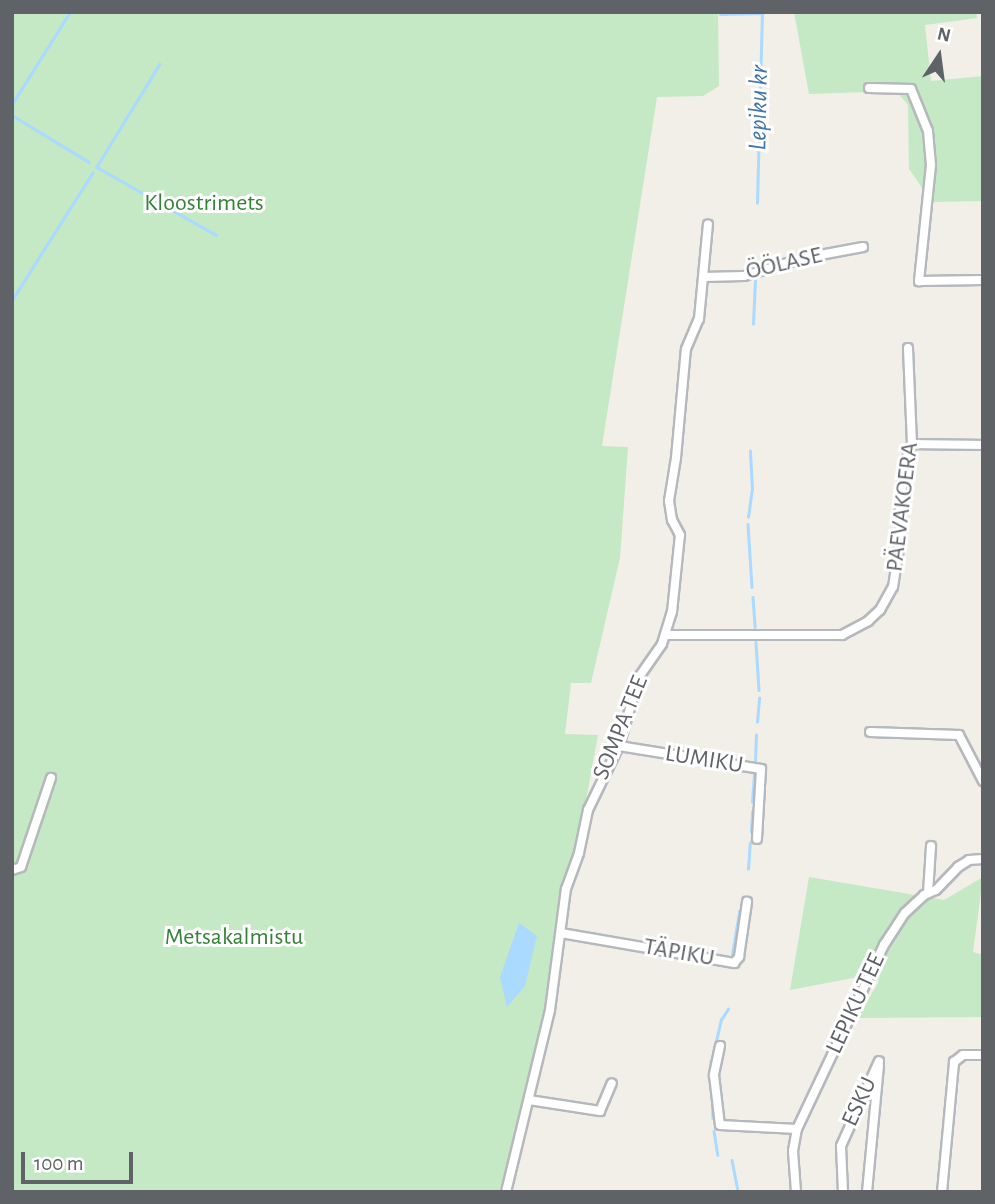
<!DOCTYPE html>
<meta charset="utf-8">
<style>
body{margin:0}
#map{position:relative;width:995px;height:1204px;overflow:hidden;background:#f1efe8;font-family:"Alegreya Sans",sans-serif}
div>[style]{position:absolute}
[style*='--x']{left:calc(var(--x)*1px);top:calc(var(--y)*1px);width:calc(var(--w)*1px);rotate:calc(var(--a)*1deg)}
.green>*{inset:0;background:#c5e8c5}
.water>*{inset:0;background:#aadaff}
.stream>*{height:2.5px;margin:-1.25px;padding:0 1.25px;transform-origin:1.25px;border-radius:1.25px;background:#aadaff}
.roads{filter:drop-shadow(2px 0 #b5b8bc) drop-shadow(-2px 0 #b5b8bc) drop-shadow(0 2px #b5b8bc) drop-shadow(0 -2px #b5b8bc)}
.street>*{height:8px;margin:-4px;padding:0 4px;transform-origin:4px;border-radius:4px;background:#fff}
span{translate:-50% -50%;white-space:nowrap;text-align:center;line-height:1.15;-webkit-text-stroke:6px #fff;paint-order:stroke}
.park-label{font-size:24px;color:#348238}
.street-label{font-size:24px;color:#5f6368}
.water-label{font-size:26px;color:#4174aa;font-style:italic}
.frame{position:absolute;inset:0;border:14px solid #5f6368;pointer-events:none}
.north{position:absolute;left:904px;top:21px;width:70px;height:70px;-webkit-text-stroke:5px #fff;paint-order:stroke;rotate:13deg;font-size:19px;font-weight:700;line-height:28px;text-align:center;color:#5f6368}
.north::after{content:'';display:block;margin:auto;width:24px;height:32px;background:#5f6368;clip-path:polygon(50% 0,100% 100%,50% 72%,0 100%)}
.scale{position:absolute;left:21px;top:1152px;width:112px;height:32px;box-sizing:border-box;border:4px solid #5f6368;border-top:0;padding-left:9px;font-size:21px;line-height:24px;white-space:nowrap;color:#5f6368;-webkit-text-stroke:5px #fff;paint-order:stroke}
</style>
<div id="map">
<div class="green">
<div style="clip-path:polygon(12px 12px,718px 12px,719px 86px,703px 96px,657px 97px,602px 446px,628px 447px,620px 558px,591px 683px,571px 683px,565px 734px,598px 735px,578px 844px,561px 885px,550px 990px,539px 1047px,499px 1192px,12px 1192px)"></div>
<div style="clip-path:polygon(794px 12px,976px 12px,977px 18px,925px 25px,931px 81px,983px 76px,983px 201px,932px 202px,909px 169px,908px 105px,896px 91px,809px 94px)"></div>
<div style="clip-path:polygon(809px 877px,944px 900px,983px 877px,973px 952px,983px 955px,983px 1017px,858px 1018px,879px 981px,858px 977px,790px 990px)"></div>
</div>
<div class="water">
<div style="clip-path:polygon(519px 923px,537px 936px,525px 986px,507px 1007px,500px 977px)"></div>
</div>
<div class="stream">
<div style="--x:720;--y:14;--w:42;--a:-1.4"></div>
<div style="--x:160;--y:64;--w:121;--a:121.5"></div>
<div style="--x:97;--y:167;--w:137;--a:29.7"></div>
<div style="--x:12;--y:104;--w:109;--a:-57.8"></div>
<div style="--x:12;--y:115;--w:90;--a:31.4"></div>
<div style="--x:757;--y:203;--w:191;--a:-88.5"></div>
<div style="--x:12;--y:300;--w:151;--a:-57.7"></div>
<div style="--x:753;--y:324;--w:44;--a:-87.4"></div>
<div style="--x:748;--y:517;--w:27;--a:-82"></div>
<div style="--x:752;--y:490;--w:39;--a:-93"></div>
<div style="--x:748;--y:524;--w:63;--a:86.4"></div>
<div style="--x:753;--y:597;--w:30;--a:86"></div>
<div style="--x:756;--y:642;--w:48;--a:86.4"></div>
<div style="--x:757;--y:722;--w:24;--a:-85"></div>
<div style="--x:755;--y:762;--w:27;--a:-88"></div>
<div style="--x:752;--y:802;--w:31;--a:-86"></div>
<div style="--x:751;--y:832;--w:20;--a:-87"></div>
<div style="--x:748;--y:869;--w:26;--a:-86"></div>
<div style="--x:732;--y:954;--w:43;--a:-80.5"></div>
<div style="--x:716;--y:1041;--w:22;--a:-77"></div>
<div style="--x:721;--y:1020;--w:13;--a:-58"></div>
<div style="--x:711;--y:1061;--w:57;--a:88"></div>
<div style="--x:714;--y:1131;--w:24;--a:81"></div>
<div style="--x:732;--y:1160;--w:33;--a:79"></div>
</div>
<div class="roads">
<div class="street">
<div style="--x:869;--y:88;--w:42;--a:1.4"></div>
<div style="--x:911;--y:89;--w:45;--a:68"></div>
<div style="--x:928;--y:131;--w:34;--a:85"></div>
<div style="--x:931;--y:165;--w:117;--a:95.9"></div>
<div style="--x:919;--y:281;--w:64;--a:-0.9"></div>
<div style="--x:703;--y:277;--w:41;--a:-1.4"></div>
<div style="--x:744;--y:276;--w:63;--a:-16.7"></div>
<div style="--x:804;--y:258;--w:60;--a:-10.6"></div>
<div style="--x:912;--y:444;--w:71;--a:0.8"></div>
<div style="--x:666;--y:635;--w:176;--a:0"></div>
<div style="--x:842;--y:635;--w:30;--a:-28"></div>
<div style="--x:868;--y:621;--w:16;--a:-43"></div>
<div style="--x:880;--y:610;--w:26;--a:-61"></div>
<div style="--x:893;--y:587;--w:59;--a:-81.2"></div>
<div style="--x:902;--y:529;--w:9;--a:-108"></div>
<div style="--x:899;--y:520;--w:54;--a:-84.7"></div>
<div style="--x:904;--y:466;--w:23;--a:-70"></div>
<div style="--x:912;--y:444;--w:96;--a:-92.4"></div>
<div style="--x:870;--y:732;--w:89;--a:1.9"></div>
<div style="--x:959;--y:735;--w:52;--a:62.4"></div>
<div style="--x:619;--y:746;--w:144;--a:9.2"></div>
<div style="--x:761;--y:769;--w:70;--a:93.3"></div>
<div style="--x:12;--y:870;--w:9;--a:-18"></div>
<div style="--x:21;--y:867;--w:94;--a:-71.4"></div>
<div style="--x:928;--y:893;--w:47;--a:-86.3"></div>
<div style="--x:561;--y:933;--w:176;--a:9.8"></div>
<div style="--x:734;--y:963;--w:8;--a:-50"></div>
<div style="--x:739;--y:957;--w:56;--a:-81.7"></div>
<div style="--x:720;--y:1046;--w:30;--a:102"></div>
<div style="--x:714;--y:1075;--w:50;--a:83.2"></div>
<div style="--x:720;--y:1125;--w:77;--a:3"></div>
<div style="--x:529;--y:1100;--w:72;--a:8.8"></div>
<div style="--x:600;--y:1111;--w:30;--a:-67"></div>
<div style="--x:506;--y:1192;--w:187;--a:-76.4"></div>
<div style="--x:550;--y:1010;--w:122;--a:-82.5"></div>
<div style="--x:566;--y:889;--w:38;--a:-70"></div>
<div style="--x:579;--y:853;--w:44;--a:-78.2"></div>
<div style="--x:588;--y:810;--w:71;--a:-64.2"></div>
<div style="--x:619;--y:746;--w:72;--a:-73.8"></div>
<div style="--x:639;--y:677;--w:40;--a:-55.1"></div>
<div style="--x:662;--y:644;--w:34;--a:-73"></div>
<div style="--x:672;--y:612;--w:77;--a:-84.1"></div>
<div style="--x:680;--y:535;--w:17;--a:-118"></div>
<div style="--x:672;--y:520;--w:19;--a:-99"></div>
<div style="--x:669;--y:501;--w:44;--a:-80.8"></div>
<div style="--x:676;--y:458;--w:109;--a:-84.8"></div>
<div style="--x:686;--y:349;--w:33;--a:-67"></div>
<div style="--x:699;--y:319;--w:95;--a:-84.6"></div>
<div style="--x:796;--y:1192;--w:41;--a:-94.2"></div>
<div style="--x:793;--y:1151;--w:22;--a:-80"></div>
<div style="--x:797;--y:1129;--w:204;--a:-64.7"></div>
<div style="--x:884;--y:945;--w:38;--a:-57"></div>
<div style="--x:905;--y:913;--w:26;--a:-43"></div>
<div style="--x:924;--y:895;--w:13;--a:-23"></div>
<div style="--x:936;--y:890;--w:32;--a:-46"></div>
<div style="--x:958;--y:867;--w:13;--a:-32"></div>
<div style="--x:969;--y:860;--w:14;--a:-4"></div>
<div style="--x:843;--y:1192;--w:46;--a:-92.5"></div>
<div style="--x:841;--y:1146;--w:93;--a:-65.9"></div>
<div style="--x:867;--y:1192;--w:127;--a:-84.6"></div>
<div style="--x:942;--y:1192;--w:131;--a:-84.7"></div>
<div style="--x:954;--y:1062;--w:11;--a:-38"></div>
<div style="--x:963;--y:1055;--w:20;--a:0"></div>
</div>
</div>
<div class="park-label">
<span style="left:204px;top:204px">Kloostrimets</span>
<span style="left:234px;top:938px">Metsakalmistu</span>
</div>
<div class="street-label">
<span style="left:784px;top:264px;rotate:-13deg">ÖÖLASE</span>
<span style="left:903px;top:507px;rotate:-83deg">PÄEVAKOERA</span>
<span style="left:621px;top:728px;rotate:-68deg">SOMPA TEE</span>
<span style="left:704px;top:760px;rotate:9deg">LUMIKU</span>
<span style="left:679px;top:953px;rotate:10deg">TÄPIKU</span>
<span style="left:856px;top:1004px;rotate:-65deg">LEPIKU TEE</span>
<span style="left:860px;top:1102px;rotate:-65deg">ESKU</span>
</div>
<div class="water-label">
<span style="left:759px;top:108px;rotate:-89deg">Lepiku kr</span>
</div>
<div class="frame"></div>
<div class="north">N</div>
<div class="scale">100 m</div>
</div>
